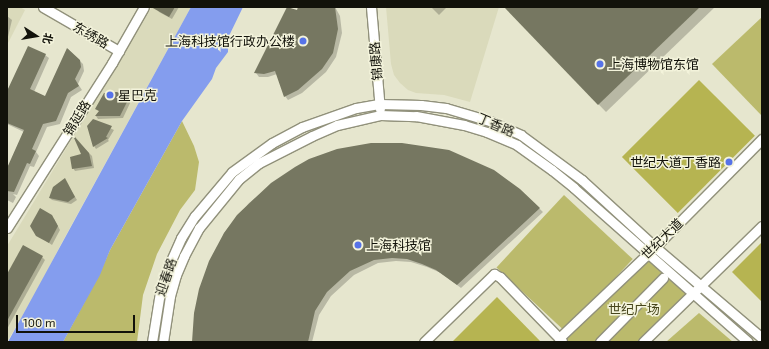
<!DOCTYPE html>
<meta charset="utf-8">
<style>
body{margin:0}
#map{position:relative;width:769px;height:349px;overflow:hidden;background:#e6e6ce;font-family:"Exo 2","Noto Sans SC",sans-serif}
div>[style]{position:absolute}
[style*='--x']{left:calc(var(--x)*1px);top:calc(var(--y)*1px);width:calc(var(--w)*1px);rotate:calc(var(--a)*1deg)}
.built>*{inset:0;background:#dadabb}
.green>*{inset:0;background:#bbba6c;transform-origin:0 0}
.forest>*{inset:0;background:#b6b451;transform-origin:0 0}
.water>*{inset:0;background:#849dee}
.shadow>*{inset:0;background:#0003}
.building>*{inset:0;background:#767761}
.roads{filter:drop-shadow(1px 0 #91917b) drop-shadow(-1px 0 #91917b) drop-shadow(0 1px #91917b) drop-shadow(0 -1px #91917b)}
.minor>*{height:9px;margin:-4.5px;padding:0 4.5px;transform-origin:4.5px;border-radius:4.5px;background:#fff}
.dots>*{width:11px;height:11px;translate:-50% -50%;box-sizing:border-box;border:2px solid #f3f3db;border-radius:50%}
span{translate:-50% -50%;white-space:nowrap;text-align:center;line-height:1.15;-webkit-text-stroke:3px #f3f3db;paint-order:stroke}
.street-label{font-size:13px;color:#12120a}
.poi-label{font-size:13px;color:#12120a}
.right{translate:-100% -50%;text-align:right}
.left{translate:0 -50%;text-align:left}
.park-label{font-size:13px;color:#47461d}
.frame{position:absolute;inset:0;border:8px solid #12120a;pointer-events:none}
.north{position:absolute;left:16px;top:16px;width:40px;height:40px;-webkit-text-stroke:3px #f3f3db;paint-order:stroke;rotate:102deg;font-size:11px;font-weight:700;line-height:16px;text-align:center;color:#12120a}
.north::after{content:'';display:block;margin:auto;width:14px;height:18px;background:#12120a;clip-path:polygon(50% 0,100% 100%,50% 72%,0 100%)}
.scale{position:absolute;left:16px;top:315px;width:119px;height:18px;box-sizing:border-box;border:2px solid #12120a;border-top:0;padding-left:5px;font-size:12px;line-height:14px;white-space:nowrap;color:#12120a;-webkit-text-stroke:3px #f3f3db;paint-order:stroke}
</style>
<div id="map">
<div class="built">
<div style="clip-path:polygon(7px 7px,20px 7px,25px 10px,7px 45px)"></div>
<div style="clip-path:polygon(152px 7px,191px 7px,60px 246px,38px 289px,7px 342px,7px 246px)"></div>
<div style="clip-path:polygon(386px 7px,499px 7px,470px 102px,444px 95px,416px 93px,408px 90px,400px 83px,394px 75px,391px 64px)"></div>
</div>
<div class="green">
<div style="clip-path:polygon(762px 17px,762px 116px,712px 64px)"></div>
<div style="clip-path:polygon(182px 121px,194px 146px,199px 162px,195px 190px,180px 210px,157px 254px,143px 295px,137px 342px,63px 342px,99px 275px,110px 250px)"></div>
<div style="left:564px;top:195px;width:94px;height:99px;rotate:43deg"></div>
<div style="clip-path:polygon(648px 260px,687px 293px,638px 342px,567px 342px,566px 340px)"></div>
<div style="clip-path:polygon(699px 313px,733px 342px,666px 342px)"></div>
</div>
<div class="forest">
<div style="left:699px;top:80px;width:79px;height:109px;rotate:45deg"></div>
<div style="clip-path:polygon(762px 242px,762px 302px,732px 272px)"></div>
<div style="clip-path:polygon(497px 297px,541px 342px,452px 342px)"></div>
</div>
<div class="water">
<div style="clip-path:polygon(191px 7px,243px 7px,228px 38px,228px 52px,216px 68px,212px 79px,182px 121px,110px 250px,100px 275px,63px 342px,8px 342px)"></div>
</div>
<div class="shadow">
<div style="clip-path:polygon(158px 7px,179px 7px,172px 19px,159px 12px,157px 9px)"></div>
<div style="clip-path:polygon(288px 7px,297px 12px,300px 7px,335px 7px,340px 16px,342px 33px,336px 57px,326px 72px,302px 93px,288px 100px,285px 96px,277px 74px,268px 77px,259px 77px,256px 73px)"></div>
<div style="clip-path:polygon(431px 7px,447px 7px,439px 15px)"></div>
<div style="clip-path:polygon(511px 7px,715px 7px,606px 112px,508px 10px)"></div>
<div style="clip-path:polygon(7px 16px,12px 20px,7px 41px)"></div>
<div style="clip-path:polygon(68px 49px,83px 64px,84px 71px,78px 84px,82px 90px,71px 97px,60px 124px,47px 127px,36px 152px,39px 156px,34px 167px,30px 166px,17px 195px,13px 194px,16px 197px,13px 203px,7px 200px,7px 170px,24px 132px,7px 124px,7px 94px,45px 55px,49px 58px,34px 92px,46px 97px)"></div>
<div style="clip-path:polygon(128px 98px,131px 101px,123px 118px,98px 119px,96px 116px,100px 112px,97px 109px)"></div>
<div style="clip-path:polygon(93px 120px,114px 130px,108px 140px,109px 141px,96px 149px,94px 146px)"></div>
<div style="clip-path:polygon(75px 139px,92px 156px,94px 168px,75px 171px,73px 168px,83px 154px)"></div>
<div style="clip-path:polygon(65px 180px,77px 200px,71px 204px,52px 200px,50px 198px)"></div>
<div style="clip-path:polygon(272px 184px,520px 190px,543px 212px,461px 288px,441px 273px,427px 267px,411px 262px,396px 261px,378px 263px,354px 275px,331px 296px,319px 315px,312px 342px,193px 342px,224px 233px,249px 203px)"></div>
<div style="clip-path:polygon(54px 219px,60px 230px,52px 245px,37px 235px)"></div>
<div style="clip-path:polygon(42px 257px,45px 260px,7px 329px,7px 276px)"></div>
</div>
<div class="building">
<div style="clip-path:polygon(151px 7px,175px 7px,169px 17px)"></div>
<div style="clip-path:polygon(287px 7px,297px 10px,298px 7px,335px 7px,338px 29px,333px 53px,322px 69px,298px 90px,284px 97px,275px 71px,264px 74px,254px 73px)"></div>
<div style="clip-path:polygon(504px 7px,700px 7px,598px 105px)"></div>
<div style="clip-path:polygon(28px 46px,46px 54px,30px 89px,45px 96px,67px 48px,80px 60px,81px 67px,75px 79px,79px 86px,68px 93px,56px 121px,43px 124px,32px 149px,36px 151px,30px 164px,27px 163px,14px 192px,7px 191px,7px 168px,24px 130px,7px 123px,7px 91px)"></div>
<div style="clip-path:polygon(117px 92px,129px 98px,120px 116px,95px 116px,99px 111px,95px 109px,104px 93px)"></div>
<div style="clip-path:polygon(93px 119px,112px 126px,106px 137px,108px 138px,93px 147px,87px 126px)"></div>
<div style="clip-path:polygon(75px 137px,89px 153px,92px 166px,72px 169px,70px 157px,81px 154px,74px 138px)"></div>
<div style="clip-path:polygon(371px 143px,402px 143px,449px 150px,494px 170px,520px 189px,540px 208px,457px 285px,436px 270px,422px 264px,407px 259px,392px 258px,374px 260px,350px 271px,327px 292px,315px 311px,308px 342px,192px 342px,194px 313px,199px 289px,209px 261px,224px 233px,237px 215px,271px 183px,295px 167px,309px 159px,337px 149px)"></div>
<div style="clip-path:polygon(65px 178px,75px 197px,68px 202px,49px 198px,53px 187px)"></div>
<div style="clip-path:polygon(40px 208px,52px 215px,58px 226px,49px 243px,36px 236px,30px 226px)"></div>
<div style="clip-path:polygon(23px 245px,43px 256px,7px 321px,7px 274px)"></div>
</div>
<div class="roads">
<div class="minor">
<div style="--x:43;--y:7;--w:88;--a:30.1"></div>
<div style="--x:371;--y:7;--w:102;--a:85"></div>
<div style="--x:7;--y:228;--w:196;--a:-57.5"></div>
<div style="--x:112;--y:63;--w:64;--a:-60.3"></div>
<div style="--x:559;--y:338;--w:132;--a:-43.5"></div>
<div style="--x:655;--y:247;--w:152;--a:-45.3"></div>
<div style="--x:152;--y:342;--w:51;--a:-80.9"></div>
<div style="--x:160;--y:292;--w:28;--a:-72"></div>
<div style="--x:169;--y:265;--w:30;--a:-66"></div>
<div style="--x:181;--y:238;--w:26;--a:-58"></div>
<div style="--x:195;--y:216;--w:57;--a:-49.9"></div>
<div style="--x:232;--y:172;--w:49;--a:-35.9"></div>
<div style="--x:272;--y:143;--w:34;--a:-28"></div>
<div style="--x:302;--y:127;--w:57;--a:-19.4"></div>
<div style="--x:356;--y:108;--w:23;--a:-10"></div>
<div style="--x:379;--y:104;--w:42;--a:1.4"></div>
<div style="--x:421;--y:105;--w:25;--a:7"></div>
<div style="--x:446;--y:108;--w:46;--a:16.5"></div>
<div style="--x:490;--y:121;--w:34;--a:24"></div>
<div style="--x:521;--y:135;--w:76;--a:36.4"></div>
<div style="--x:582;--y:180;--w:99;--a:42.5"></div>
<div style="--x:655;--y:247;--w:140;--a:40.4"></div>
<div style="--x:163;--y:342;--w:47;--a:-81.3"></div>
<div style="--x:170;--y:296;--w:22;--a:-74"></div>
<div style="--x:176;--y:275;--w:21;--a:-67"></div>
<div style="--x:184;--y:256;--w:32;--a:-62"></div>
<div style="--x:199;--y:228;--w:63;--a:-50.8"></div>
<div style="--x:239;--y:179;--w:26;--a:-39"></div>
<div style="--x:259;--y:163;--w:59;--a:-27"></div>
<div style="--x:312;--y:136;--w:27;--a:-24"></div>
<div style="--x:337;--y:125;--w:44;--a:-13.1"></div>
<div style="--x:380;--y:115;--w:36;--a:2"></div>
<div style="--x:416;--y:116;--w:49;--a:10.6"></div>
<div style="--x:464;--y:125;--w:24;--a:17"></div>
<div style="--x:487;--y:132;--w:33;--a:23"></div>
<div style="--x:517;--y:145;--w:43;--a:35.5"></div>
<div style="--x:552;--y:170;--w:28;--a:39"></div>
<div style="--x:574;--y:188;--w:232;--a:41.5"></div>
<div style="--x:424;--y:342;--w:98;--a:-44.2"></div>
<div style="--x:494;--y:274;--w:7;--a:27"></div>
<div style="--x:500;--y:277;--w:89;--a:45.9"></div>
<div style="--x:600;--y:342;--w:90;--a:-45.5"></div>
<div style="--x:643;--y:342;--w:166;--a:-44.3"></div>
</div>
</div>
<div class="dots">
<div style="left:303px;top:41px;background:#5773e8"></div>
<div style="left:600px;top:64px;background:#5773e8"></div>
<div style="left:110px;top:95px;background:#5773e8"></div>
<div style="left:729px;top:162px;background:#5773e8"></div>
<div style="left:358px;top:245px;background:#5773e8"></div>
</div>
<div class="street-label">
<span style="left:91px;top:35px;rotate:30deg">东绣路</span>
<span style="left:376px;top:61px;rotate:-95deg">锦康路</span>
<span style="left:77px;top:118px;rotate:-58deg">锦延路</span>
<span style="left:496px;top:125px;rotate:23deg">丁香路</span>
<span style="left:662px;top:239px;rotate:-44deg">世纪大道</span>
<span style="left:166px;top:277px;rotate:-71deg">迎春路</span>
</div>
<div class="poi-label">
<span class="right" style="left:295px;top:41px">上海科技馆行政办公楼</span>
<span class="left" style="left:608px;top:64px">上海博物馆东馆</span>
<span class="left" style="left:118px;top:95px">星巴克</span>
<span class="right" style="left:721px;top:162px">世纪大道丁香路</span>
<span class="left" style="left:366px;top:245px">上海科技馆</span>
</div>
<div class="park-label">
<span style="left:634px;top:309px">世纪广场</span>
</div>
<div class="frame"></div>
<div class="north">北</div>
<div class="scale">100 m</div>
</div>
